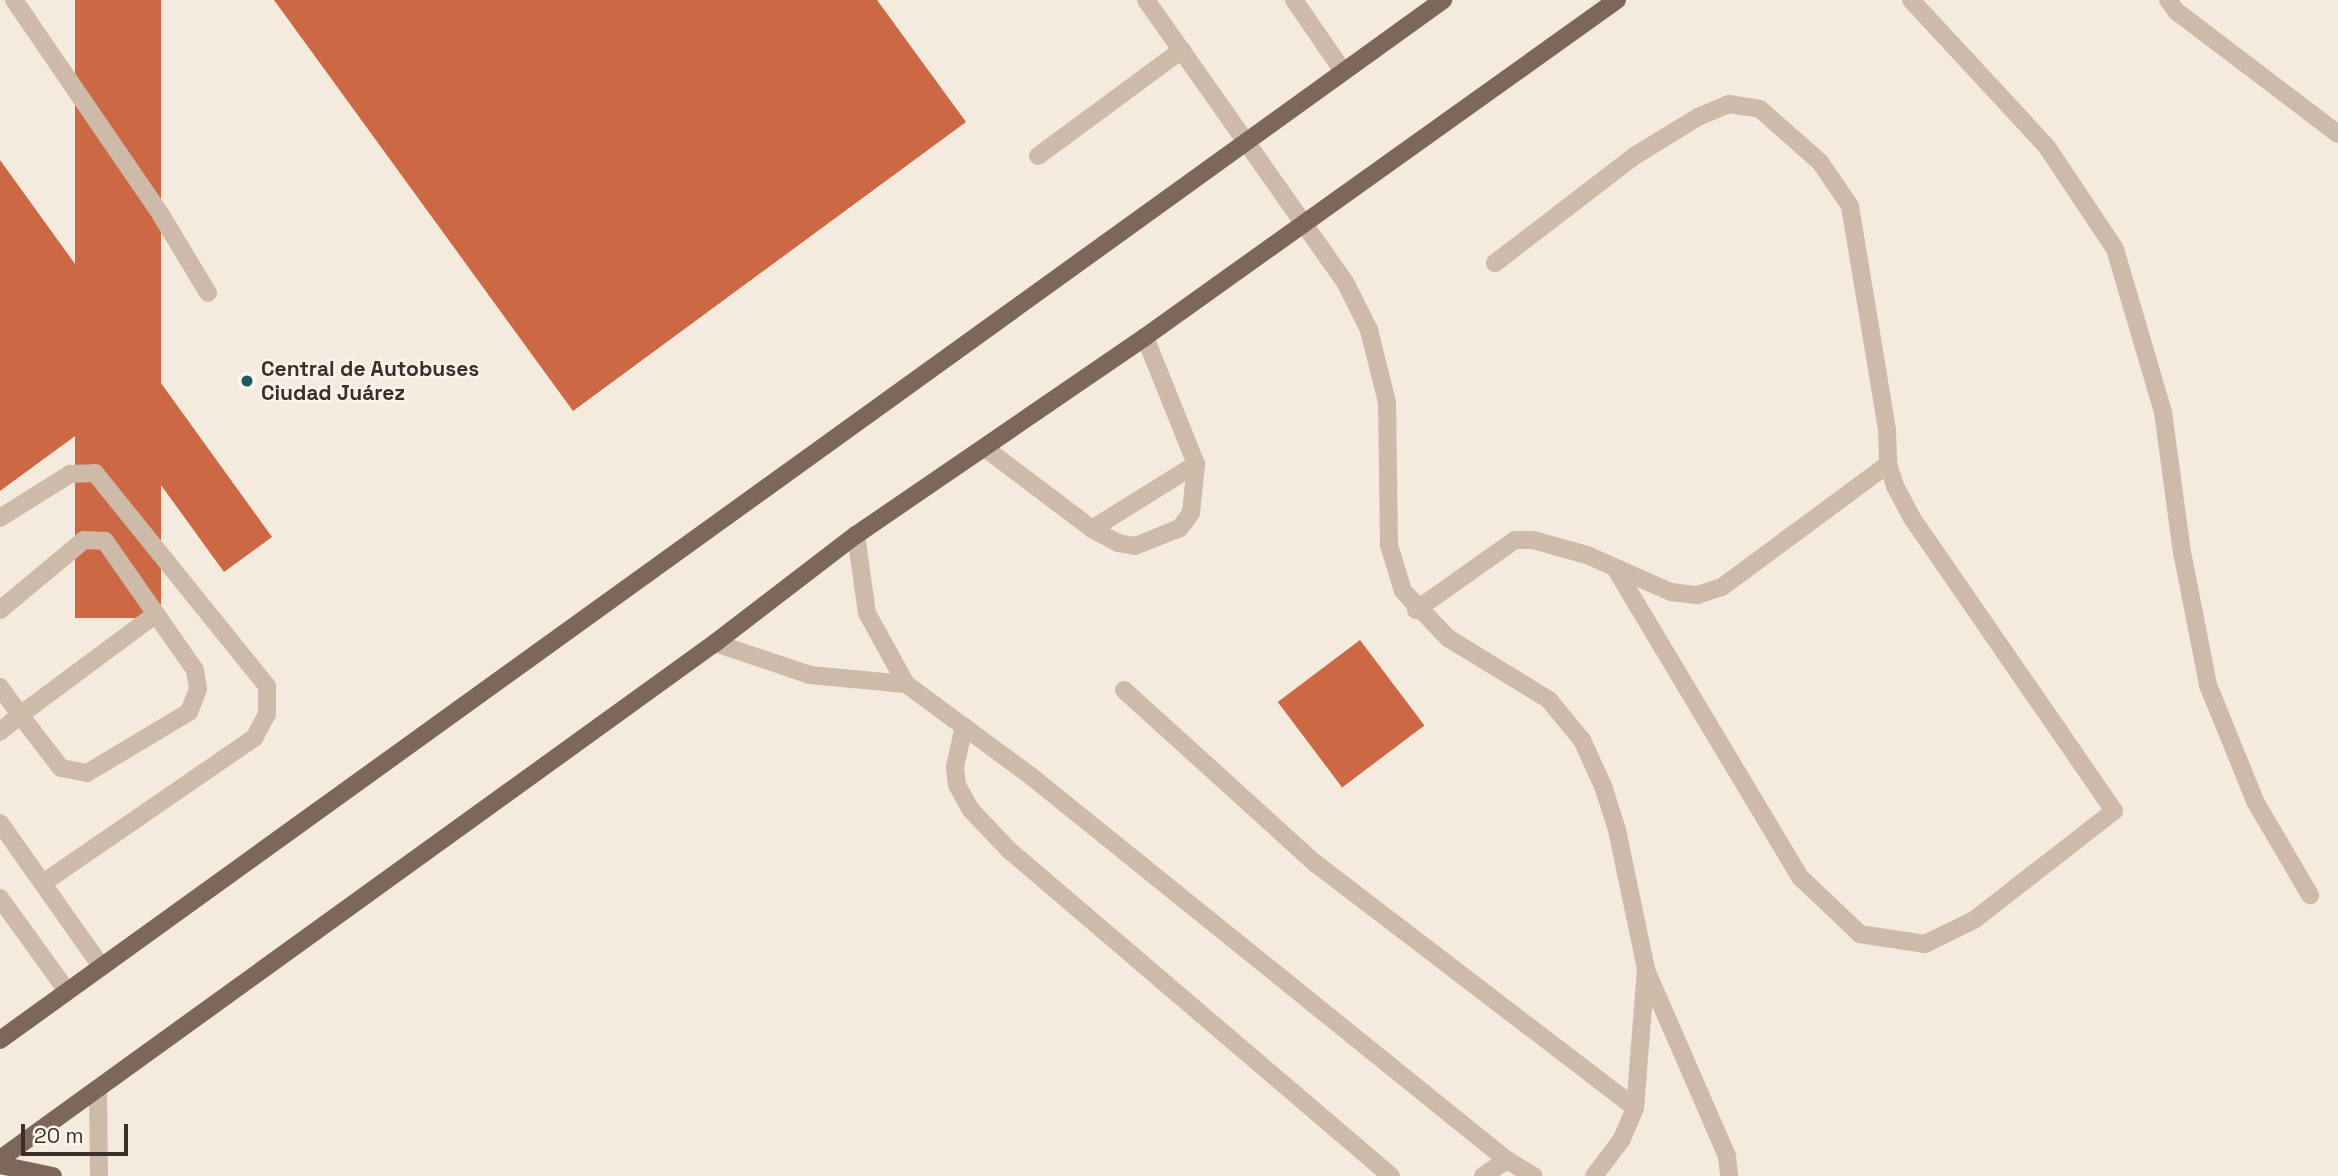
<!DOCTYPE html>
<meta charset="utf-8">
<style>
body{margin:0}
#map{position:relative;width:2338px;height:1176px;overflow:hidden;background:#f4eade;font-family:"Space Grotesk",sans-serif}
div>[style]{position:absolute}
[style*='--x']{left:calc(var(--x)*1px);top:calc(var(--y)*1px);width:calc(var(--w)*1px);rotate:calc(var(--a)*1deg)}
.building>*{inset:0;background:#cd6844;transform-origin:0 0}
.lane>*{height:18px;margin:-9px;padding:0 9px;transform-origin:9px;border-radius:9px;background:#cdbaa9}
.street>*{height:18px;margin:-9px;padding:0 9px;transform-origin:9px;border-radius:9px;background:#cdbaa9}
.primary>*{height:18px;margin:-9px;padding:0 9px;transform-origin:9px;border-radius:9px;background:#7d665a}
.dots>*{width:19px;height:19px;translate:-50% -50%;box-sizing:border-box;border:4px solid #fbf4eb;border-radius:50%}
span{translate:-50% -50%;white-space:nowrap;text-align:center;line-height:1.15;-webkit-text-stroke:5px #fbf4eb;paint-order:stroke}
.poi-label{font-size:21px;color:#3a2f29;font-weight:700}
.left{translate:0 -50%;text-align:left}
.scale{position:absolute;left:21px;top:1124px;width:107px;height:32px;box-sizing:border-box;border:4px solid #3a2f29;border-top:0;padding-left:9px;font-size:21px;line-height:24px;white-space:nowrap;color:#3a2f29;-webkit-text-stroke:5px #fbf4eb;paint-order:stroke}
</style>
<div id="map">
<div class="building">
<div style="left:75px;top:0;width:86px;height:618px"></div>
<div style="clip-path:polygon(274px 0,877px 0,966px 122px,573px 411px)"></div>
<div style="clip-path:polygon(0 160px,272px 537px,224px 572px,108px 412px,0 491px)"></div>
<div style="left:1360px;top:640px;width:107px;height:103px;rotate:53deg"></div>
</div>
<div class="lane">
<div style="--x:14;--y:0;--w:260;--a:55.6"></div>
<div style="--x:161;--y:215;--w:91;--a:58.9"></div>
<div style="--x:1146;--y:0;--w:345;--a:54.8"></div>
<div style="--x:1345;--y:282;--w:54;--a:63.4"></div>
<div style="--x:1369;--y:330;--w:74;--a:76"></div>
<div style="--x:1387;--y:402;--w:143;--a:89.2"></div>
<div style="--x:1389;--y:545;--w:48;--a:73.1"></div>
<div style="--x:1403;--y:591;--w:65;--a:46.2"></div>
<div style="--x:1448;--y:638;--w:119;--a:31.5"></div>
<div style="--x:1549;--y:700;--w:52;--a:50.5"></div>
<div style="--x:1582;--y:740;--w:51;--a:65.5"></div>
<div style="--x:1603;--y:786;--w:46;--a:72.3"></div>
<div style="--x:1617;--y:830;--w:142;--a:78.2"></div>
<div style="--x:1646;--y:969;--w:139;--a:94.5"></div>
<div style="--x:1635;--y:1108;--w:34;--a:113"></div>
<div style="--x:1622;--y:1139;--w:46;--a:127.1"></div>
<div style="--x:1294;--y:0;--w:86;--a:55.4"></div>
<div style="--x:1911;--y:0;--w:200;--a:47.2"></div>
<div style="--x:2047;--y:147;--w:123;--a:56.3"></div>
<div style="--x:2115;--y:249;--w:170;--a:73.6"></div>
<div style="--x:2163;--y:412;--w:141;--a:82.3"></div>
<div style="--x:2182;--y:552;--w:136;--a:78.9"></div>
<div style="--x:2208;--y:685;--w:127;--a:67.9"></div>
<div style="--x:2256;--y:803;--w:107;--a:59.6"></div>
<div style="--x:1038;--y:156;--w:179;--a:-36.4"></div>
<div style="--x:1495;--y:263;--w:178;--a:-37.5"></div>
<div style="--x:1636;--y:155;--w:73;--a:-31.5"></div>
<div style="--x:1698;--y:117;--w:34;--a:-23"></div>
<div style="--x:1729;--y:104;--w:31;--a:9"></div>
<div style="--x:1760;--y:109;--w:80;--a:41.5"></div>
<div style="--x:1820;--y:162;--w:53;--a:55.7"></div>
<div style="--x:1850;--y:206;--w:227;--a:80.6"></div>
<div style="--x:1887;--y:430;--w:34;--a:88"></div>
<div style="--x:1888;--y:464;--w:23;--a:72"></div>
<div style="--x:1895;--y:486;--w:36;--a:62"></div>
<div style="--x:1912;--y:518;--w:356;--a:55.4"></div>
<div style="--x:2114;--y:811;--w:177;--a:142.1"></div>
<div style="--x:1974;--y:920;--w:55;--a:153.9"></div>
<div style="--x:1925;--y:944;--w:66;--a:-171.3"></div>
<div style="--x:1860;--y:934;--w:83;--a:-136.5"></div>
<div style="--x:1800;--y:877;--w:358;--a:-120.9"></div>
<div style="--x:985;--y:448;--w:134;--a:37.1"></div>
<div style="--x:1092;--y:529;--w:123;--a:-32"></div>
<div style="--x:1196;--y:464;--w:137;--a:-111.9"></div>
<div style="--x:0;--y:518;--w:83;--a:-32.2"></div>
<div style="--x:70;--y:474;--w:25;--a:-2"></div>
<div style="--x:95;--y:473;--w:274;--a:51.1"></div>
<div style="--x:267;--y:686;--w:28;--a:90"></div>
<div style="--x:267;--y:714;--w:27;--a:118"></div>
<div style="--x:254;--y:738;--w:256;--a:145.5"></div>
<div style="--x:1092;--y:529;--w:30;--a:28"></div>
<div style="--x:1118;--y:543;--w:17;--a:10"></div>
<div style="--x:1135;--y:546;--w:48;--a:-21.8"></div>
<div style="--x:1180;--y:528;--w:19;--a:-54"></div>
<div style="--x:1191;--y:513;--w:49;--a:-84.2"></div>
<div style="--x:856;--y:535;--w:79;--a:82"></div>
<div style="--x:867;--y:613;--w:81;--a:61.2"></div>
<div style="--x:906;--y:684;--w:157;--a:36.4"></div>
<div style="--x:1032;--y:777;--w:610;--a:38.88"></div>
<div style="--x:1507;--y:1160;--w:31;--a:31"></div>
<div style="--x:0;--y:610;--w:109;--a:-39.8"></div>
<div style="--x:84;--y:540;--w:21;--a:3"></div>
<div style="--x:105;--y:541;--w:157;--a:55.1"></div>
<div style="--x:195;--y:670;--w:19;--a:81"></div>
<div style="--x:198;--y:689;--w:25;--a:111"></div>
<div style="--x:189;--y:712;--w:119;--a:149.1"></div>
<div style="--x:87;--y:773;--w:26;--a:-169"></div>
<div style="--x:61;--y:768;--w:67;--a:-127.7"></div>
<div style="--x:20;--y:715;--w:26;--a:140"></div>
<div style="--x:1416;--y:610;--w:121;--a:-35.3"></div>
<div style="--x:1515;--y:540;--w:18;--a:0"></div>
<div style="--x:1533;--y:540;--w:56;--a:15.5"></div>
<div style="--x:1587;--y:555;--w:92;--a:23.8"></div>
<div style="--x:1671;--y:592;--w:26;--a:7"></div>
<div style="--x:1697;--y:595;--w:26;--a:-18"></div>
<div style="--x:1722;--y:587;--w:207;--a:-36.5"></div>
<div style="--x:715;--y:643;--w:100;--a:18.6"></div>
<div style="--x:810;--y:675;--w:96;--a:5.4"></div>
<div style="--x:0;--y:687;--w:34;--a:54"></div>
<div style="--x:20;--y:715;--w:169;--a:-36.6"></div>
<div style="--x:1124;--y:690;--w:258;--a:42.2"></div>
<div style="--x:1315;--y:863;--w:403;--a:37.4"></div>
<div style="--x:964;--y:726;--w:42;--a:102.4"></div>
<div style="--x:955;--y:767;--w:18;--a:84"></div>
<div style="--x:957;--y:785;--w:29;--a:61"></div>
<div style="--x:971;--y:810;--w:55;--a:46.5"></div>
<div style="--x:1009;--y:850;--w:502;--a:40.48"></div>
<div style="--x:1647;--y:972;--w:201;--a:66.5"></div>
<div style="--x:1727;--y:1156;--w:20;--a:84"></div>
<div style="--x:1483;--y:1176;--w:29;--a:-34"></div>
</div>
<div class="street">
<div style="--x:2168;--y:0;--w:14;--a:54"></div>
<div style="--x:2176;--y:11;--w:203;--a:37.2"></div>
<div style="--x:0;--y:823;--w:175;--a:54.8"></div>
<div style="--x:0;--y:898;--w:115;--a:54.2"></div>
<div style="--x:98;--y:1092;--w:84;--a:89.3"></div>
</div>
<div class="primary">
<div style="--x:0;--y:1040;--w:1779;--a:-35.78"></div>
<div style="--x:0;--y:1159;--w:882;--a:-35.82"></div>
<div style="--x:715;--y:643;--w:178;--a:-37.5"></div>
<div style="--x:856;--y:535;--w:350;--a:-34.4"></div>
<div style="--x:1145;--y:337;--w:580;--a:-35.53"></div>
<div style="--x:0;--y:1165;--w:54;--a:11.7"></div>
</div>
<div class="dots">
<div style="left:247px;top:381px;background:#1c595f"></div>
</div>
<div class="poi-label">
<span class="left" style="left:261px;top:381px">Central de Autobuses<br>Ciudad Juárez</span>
</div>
<div class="scale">20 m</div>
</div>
